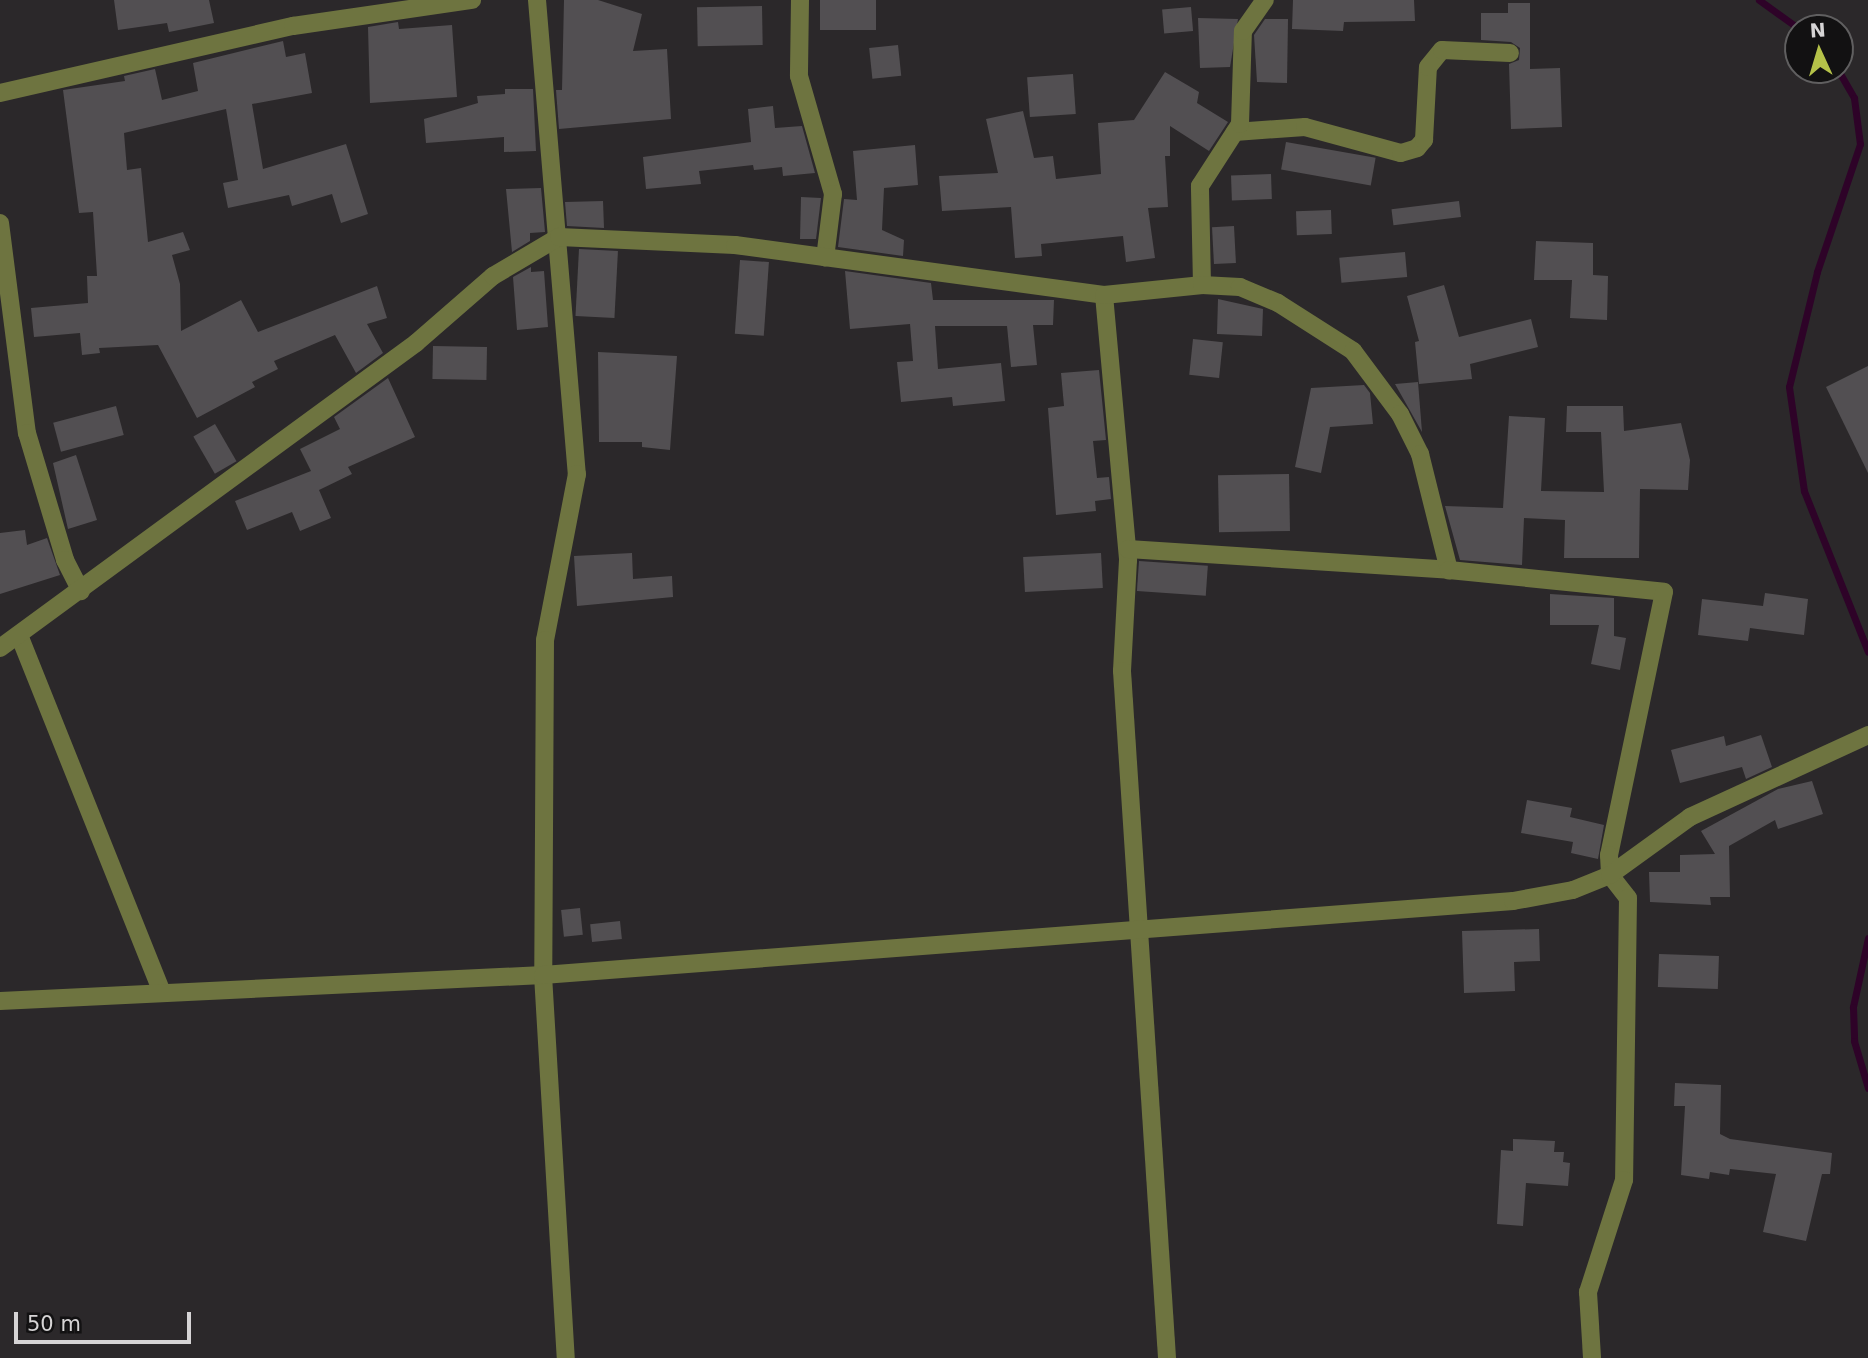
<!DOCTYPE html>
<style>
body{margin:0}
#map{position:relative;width:1868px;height:1358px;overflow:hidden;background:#2b282a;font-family:"DejaVu Sans",sans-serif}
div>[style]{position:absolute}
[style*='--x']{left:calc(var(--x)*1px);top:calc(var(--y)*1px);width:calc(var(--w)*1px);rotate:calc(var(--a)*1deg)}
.stream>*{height:7px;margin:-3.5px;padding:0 3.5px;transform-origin:3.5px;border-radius:3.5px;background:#2e0328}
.building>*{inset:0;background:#524f52;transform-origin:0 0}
.minor>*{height:18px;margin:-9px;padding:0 9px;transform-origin:9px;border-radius:9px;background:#6e7440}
span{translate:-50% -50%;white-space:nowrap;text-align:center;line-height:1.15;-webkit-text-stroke:7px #121112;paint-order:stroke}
.north{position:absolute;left:1784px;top:14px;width:70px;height:70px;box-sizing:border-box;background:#121112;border:2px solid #605f60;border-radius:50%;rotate:356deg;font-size:19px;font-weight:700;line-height:28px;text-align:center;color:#d6d4d5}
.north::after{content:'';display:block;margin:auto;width:24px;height:32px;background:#b5c249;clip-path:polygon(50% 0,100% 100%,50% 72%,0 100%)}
.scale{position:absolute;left:14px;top:1312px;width:177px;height:32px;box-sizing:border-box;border:4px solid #d6d4d5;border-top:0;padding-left:9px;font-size:21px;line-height:24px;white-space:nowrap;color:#d6d4d5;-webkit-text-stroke:5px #121112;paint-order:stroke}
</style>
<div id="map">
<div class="stream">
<div style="--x:1759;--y:0;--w:48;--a:35.7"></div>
<div style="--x:1838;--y:70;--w:32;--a:60"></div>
<div style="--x:1854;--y:98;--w:46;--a:82.6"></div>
<div style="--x:1860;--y:144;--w:135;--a:108.6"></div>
<div style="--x:1817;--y:272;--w:118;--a:103.7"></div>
<div style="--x:1789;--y:387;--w:105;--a:81.8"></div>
<div style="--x:1804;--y:491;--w:173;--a:68.3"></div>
<div style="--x:1868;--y:938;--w:71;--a:102.3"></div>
<div style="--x:1853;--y:1007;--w:34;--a:88"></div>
<div style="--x:1854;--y:1041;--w:49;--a:73.4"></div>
</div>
<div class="building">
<div style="clip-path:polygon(114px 0,209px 0,214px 23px,169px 32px,167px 23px,118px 30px)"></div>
<div style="clip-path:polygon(564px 0,598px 0,642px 14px,633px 51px,667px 49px,671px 119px,559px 129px,556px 90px,562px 90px)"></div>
<div style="left:820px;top:0;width:56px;height:30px"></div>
<div style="clip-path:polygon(1293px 0,1414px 0,1415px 21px,1344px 22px,1343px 31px,1292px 29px)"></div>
<div style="clip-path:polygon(1508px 3px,1530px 3px,1530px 69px,1560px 68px,1562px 127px,1511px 129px,1509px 64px,1519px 60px,1520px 48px,1511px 42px,1481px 40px,1481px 13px,1508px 13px)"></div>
<div style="left:762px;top:6px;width:39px;height:65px;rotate:89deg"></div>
<div style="left:1191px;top:7px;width:24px;height:29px;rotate:85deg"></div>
<div style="clip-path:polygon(1198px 18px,1238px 19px,1230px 67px,1200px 68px)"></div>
<div style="clip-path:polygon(1265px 19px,1288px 19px,1287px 83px,1257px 82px,1254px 35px)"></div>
<div style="clip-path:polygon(398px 22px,399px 29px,452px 25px,457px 97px,370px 103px,368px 27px)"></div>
<div style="clip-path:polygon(283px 41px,286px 57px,305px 53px,312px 93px,252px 104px,263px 169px,346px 144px,368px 214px,341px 223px,332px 194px,292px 206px,289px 195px,228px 208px,223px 183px,238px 180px,226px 109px,124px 133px,127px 170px,141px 168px,148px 242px,183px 232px,190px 250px,172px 255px,180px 284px,181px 331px,241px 300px,258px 332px,377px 286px,387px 318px,367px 324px,383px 353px,356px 373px,335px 335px,274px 361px,278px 369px,252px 382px,255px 387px,197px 418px,158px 345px,99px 348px,100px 353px,82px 355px,80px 333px,34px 337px,31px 308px,88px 303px,87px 276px,97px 276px,93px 212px,79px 213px,63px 90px,125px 81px,124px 76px,155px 69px,162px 100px,198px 91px,193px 63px)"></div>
<div style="left:898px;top:45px;width:31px;height:29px;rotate:84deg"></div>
<div style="clip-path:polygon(1165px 72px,1199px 92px,1197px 103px,1228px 122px,1209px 151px,1170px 126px,1170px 156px,1165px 156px,1168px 207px,1148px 208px,1155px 258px,1126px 262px,1123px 236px,1041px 244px,1042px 256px,1015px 258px,1011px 207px,942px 211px,939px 176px,998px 173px,986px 119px,1023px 111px,1034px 158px,1053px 156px,1056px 179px,1101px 174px,1098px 123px,1134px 120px)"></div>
<div style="left:1073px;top:74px;width:40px;height:46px;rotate:86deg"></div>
<div style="clip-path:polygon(505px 89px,533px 89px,536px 151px,504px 152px,504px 137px,426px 143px,424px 119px,478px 103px,477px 96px,505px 94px)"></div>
<div style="clip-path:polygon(773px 106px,775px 128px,802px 126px,815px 173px,783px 176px,782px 167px,754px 170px,753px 165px,699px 171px,701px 184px,646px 189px,643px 157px,751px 142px,748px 109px)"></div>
<div style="left:1286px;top:142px;width:91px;height:28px;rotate:10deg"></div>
<div style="clip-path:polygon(915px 145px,918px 185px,884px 188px,882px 230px,904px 240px,903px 256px,838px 247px,844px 199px,857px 200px,853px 151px)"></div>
<div style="left:1271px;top:174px;width:25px;height:40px;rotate:88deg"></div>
<div style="clip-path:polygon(541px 188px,545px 232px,530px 233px,530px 241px,512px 252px,506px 189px)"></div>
<div style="clip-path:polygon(801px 197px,821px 198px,816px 239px,800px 239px)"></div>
<div style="clip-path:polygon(603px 201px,604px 228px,567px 226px,565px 202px)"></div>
<div style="left:1459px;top:201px;width:16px;height:68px;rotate:83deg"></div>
<div style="left:1331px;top:210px;width:24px;height:35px;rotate:88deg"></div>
<div style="left:1234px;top:226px;width:37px;height:22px;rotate:87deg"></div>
<div style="clip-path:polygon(1536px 241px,1593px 243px,1593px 275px,1608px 276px,1607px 320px,1570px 318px,1572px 280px,1534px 280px)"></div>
<div style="left:579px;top:249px;width:39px;height:67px;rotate:3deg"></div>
<div style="left:1405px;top:252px;width:25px;height:66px;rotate:85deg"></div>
<div style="left:740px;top:260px;width:29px;height:74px;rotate:4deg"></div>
<div style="clip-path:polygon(531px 267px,531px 272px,544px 271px,548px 327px,517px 330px,513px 277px)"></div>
<div style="clip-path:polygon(845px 271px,931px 283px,933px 300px,1054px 300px,1053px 325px,1033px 325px,1037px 365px,1011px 367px,1007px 326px,935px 326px,938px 369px,1001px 363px,1005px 401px,953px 406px,952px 397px,901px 402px,897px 362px,913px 361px,910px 324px,850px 329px)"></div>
<div style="clip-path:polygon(1444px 285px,1459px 337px,1531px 319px,1538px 347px,1470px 364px,1472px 379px,1419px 384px,1415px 342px,1419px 341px,1407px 296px)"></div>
<div style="clip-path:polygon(1218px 299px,1263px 309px,1262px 336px,1217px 334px)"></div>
<div style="left:1193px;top:339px;width:30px;height:36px;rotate:6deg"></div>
<div style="left:433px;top:346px;width:54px;height:33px;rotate:1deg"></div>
<div style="clip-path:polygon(598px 352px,677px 356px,670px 450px,642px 447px,642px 442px,599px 442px)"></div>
<div style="clip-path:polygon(1868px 366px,1868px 473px,1826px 387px)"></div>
<div style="clip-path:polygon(1099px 370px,1106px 440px,1093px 441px,1097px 478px,1109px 477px,1111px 499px,1095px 501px,1096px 511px,1056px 515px,1048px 408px,1064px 406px,1061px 373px)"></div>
<div style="clip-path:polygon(388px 378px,415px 437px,348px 467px,352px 474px,319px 490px,331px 518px,300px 531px,292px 512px,247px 530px,235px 501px,311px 471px,300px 449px,340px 429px,334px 417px)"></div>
<div style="clip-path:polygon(1418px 382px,1422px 432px,1395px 384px)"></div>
<div style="clip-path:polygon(1364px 385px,1370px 393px,1373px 424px,1330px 427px,1321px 473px,1295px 467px,1311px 388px)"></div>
<div style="left:116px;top:406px;width:30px;height:65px;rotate:75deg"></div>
<div style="clip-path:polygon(1567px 406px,1623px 406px,1624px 431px,1681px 423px,1690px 460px,1688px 490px,1640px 489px,1639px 558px,1564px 558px,1565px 520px,1524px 518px,1522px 565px,1460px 560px,1445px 506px,1503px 508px,1509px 416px,1545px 418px,1541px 491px,1604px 492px,1601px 432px,1566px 432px)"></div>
<div style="left:215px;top:424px;width:43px;height:25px;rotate:60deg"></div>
<div style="clip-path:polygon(76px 455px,97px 520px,68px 529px,53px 463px)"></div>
<div style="left:1289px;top:474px;width:57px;height:71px;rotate:89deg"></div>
<div style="clip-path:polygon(25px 530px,27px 545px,47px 538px,60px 575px,0 594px,0 533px)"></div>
<div style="clip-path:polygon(632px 553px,633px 579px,672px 576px,673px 597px,577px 606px,574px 556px)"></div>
<div style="left:1101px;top:553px;width:35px;height:78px;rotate:87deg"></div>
<div style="left:1139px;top:561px;width:69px;height:30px;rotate:4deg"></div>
<div style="clip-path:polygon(1765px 593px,1808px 599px,1804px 635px,1750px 628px,1748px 641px,1698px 635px,1702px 599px,1763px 606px)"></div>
<div style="clip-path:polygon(1550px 594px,1614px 598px,1614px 636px,1626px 638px,1620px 670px,1591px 664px,1599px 625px,1550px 625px)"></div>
<div style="clip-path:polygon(1761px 735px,1772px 767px,1746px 779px,1742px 767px,1680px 783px,1671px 750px,1724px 736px,1726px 746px)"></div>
<div style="clip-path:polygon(1812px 781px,1823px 814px,1778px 829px,1775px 820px,1729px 846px,1730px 897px,1710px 897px,1711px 905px,1650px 902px,1649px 872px,1680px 872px,1680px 855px,1715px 854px,1701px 831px,1778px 789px)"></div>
<div style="clip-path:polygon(1527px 800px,1572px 808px,1570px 817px,1604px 825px,1598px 859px,1571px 853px,1573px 842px,1521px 833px)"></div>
<div style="left:580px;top:908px;width:27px;height:19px;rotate:84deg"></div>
<div style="left:620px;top:921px;width:18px;height:30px;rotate:84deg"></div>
<div style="clip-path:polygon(1539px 929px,1540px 961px,1514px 962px,1515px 991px,1464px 993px,1462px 931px)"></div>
<div style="left:1659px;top:954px;width:60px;height:33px;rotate:2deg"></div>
<div style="clip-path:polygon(1675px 1083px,1721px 1085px,1720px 1134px,1730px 1139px,1832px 1153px,1830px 1174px,1822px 1174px,1806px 1241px,1763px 1232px,1776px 1174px,1730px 1169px,1729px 1175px,1710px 1172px,1709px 1179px,1681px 1175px,1685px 1106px,1674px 1106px)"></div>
<div style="clip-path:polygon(1513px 1139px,1555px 1141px,1554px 1152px,1564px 1152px,1563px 1162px,1570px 1163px,1568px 1186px,1526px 1183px,1523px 1226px,1497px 1224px,1501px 1150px,1513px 1151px)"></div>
</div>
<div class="minor">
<div style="--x:537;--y:0;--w:476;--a:85.2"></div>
<div style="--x:577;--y:474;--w:169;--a:100.9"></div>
<div style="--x:545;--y:640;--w:335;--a:90.3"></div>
<div style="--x:543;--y:975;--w:384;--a:86.6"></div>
<div style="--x:800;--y:0;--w:76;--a:90.8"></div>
<div style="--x:799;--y:76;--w:123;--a:73.9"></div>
<div style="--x:833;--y:194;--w:64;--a:97.1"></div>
<div style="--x:0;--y:93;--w:301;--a:-12.9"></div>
<div style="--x:293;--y:26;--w:181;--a:-8.3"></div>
<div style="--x:1235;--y:132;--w:70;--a:-4.1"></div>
<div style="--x:1305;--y:127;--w:99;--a:15.2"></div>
<div style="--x:1401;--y:153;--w:17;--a:-17"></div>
<div style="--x:1417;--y:148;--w:11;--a:-49"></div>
<div style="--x:1424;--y:140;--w:73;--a:-86.9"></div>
<div style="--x:1428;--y:67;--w:22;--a:-51"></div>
<div style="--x:1442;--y:50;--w:68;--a:2.5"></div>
<div style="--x:0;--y:223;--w:212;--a:82.7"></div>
<div style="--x:27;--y:433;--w:133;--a:73.3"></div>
<div style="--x:65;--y:560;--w:35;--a:63"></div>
<div style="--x:1202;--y:285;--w:99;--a:-91.2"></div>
<div style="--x:1200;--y:186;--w:74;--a:-57.2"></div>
<div style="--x:1240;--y:124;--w:93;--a:-88.2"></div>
<div style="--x:1243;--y:31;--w:38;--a:-55"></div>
<div style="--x:1104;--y:295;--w:266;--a:84.8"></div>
<div style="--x:1128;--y:560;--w:111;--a:93.1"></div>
<div style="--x:1122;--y:671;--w:688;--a:86.25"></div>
<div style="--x:1128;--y:549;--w:322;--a:3.7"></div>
<div style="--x:19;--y:635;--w:382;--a:68.2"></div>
<div style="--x:0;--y:648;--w:516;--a:-36.25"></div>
<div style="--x:416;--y:343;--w:102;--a:-41"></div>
<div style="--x:493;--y:276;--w:77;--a:-30.6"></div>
<div style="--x:559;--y:237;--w:176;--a:2.6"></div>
<div style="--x:735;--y:245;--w:372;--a:7.7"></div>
<div style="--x:1104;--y:295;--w:99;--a:-5.8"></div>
<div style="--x:1202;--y:285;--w:38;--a:3"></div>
<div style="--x:1240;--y:287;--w:41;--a:22.8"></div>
<div style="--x:1278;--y:303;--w:89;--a:32.6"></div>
<div style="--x:1353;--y:351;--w:79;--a:53.3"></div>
<div style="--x:1400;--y:414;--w:45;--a:63.4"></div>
<div style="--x:1420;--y:454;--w:120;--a:76"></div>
<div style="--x:1449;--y:570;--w:216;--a:5.8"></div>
<div style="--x:1664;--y:592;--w:269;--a:101.8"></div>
<div style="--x:1609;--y:855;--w:20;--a:87"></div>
<div style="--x:1610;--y:875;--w:29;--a:52"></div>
<div style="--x:1628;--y:898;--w:282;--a:90.8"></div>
<div style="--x:1624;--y:1180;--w:118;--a:107.8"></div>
<div style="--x:1588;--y:1292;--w:66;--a:86.5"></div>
<div style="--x:0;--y:1001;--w:544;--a:-2.74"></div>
<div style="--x:543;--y:975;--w:973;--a:-4.36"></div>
<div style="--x:1513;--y:901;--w:61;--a:-10.4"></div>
<div style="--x:1573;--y:890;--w:40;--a:-22"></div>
<div style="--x:1610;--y:875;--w:99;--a:-35.9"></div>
<div style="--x:1690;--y:817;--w:196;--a:-24.7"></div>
</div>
<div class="north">N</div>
<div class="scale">50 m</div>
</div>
